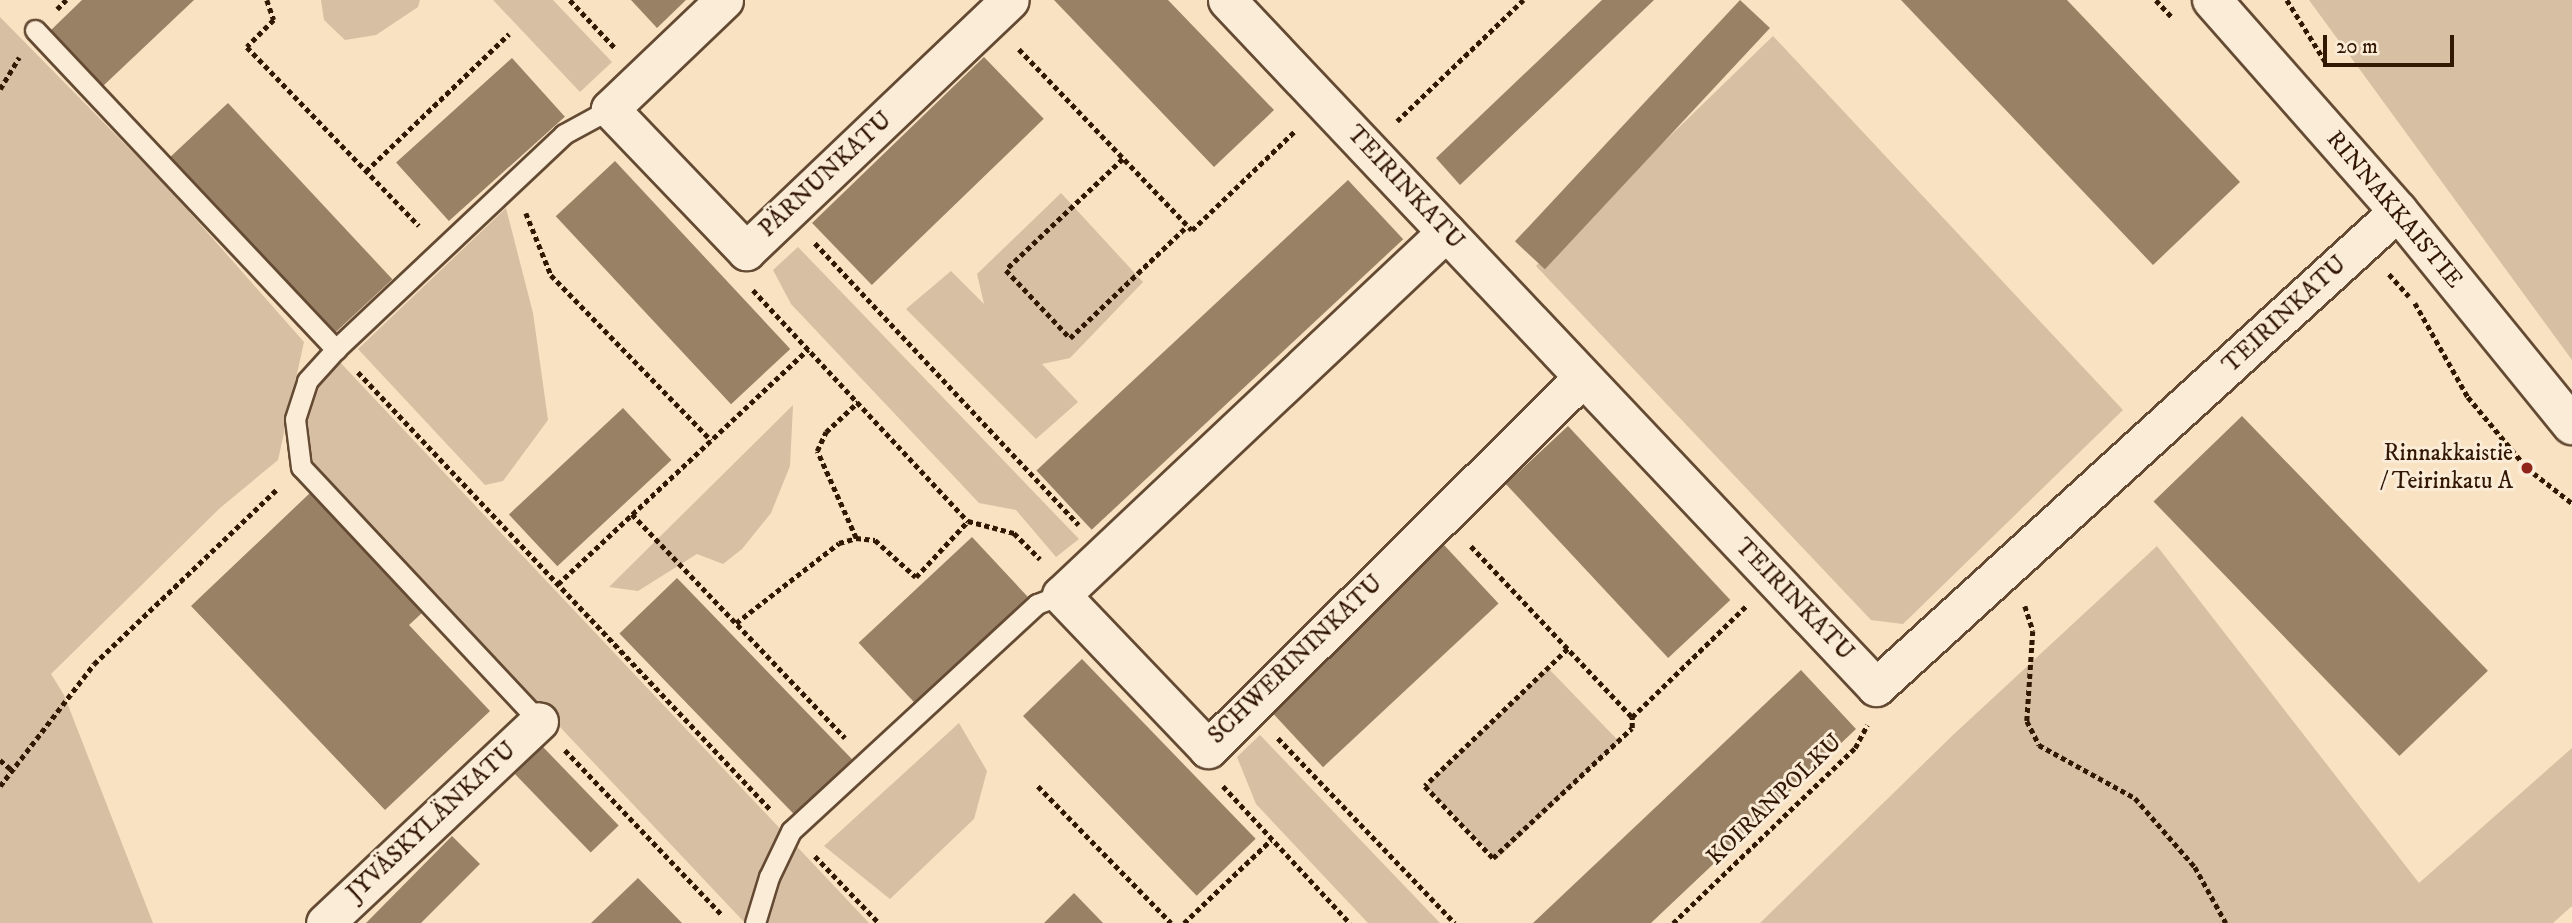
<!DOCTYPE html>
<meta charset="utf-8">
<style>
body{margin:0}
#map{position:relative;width:2572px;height:923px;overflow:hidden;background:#f8e2c2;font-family:"IM FELL DW Pica",serif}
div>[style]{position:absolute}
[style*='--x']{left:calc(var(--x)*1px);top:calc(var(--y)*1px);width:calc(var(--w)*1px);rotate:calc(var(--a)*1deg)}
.green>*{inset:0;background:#d6bfa2;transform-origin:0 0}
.building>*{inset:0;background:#998166;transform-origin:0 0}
.path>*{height:4.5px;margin-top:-2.25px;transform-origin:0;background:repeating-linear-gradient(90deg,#321703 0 5px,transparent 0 8.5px)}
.roads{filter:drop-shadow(2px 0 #644a33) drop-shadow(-2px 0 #644a33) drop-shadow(0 2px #644a33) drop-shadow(0 -2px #644a33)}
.service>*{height:19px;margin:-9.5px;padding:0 9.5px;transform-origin:9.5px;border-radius:9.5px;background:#faecd7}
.minor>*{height:37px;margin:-18.5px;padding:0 18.5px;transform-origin:18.5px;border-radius:18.5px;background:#faecd7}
.tertiary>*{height:38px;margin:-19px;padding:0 19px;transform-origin:19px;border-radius:19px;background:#faecd7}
.dots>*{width:19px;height:19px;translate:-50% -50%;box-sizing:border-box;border:4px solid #faecd7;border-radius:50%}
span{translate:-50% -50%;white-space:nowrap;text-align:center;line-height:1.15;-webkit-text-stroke:6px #faecd7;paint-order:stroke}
.street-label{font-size:24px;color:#321703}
.poi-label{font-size:24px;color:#321703}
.right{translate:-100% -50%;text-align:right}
.scale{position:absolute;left:2323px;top:35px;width:131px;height:32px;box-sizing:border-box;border:4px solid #321703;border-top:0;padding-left:9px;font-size:21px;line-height:24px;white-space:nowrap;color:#321703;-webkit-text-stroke:5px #faecd7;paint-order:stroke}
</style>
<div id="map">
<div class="green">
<div style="clip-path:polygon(321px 0,420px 0,418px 7px,376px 35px,345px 40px,324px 20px)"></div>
<div style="clip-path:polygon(493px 0,553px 0,612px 62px,580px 92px)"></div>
<div style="clip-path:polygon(2309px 0,2572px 0,2572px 360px)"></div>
<div style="clip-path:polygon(0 17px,170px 190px,304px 342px,278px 460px,220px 508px,51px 674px,64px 695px,153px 923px,0 923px)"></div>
<div style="clip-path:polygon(1773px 36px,2123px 410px,1903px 624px,1871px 620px,1536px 266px)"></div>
<div style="clip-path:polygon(1061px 193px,1143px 282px,1070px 358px,1042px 364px,1078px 402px,1036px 439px,906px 309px,951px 271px,984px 304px,977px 274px)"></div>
<div style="clip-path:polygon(506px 208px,533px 313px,548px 420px,503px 481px,485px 485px,358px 349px)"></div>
<div style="clip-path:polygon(798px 247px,1079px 539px,1056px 557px,1016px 510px,979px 503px,791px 304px,773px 270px)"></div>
<div style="clip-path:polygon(336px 358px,869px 923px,745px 923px,325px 478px,306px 451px,308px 403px)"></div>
<div style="clip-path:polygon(793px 405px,790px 466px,771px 513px,742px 549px,723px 564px,697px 554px,638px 591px,609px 587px)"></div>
<div style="clip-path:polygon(2157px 546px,2419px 883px,2572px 748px,2572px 906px,2553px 923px,1760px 923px,1953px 735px)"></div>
<div style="left:1548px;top:668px;width:102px;height:170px;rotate:46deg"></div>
<div style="clip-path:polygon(959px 723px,987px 771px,974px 819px,890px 899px,824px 846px)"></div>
<div style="clip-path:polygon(1260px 735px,1440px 923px,1368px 923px,1256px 804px,1237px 757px)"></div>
</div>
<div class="building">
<div style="clip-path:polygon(82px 0,194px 0,103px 86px,50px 31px)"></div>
<div style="clip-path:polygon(631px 0,686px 0,657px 28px)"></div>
<div style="clip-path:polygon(1054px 0,1168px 0,1274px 110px,1214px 167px)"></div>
<div style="clip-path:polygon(1602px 0,1654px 0,1460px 185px,1436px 158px)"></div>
<div style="left:1740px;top:0;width:41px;height:330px;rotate:43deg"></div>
<div style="clip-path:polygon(1901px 0,2067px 0,2240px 182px,2153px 265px)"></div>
<div style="left:984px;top:57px;width:86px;height:239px;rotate:46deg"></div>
<div style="left:512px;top:58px;width:79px;height:156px;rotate:48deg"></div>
<div style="left:228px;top:103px;width:241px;height:79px;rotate:47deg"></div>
<div style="left:615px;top:161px;width:257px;height:81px;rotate:47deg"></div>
<div style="left:1348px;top:180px;width:81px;height:426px;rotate:47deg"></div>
<div style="left:623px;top:408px;width:71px;height:156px;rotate:47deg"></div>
<div style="left:2242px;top:416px;width:354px;height:123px;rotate:46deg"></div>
<div style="left:1568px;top:426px;width:238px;height:85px;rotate:47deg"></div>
<div style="clip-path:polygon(310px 493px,423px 612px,409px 625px,490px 711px,385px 810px,191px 606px)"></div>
<div style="left:972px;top:537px;width:82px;height:155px;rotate:47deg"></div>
<div style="left:1444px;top:545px;width:80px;height:240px;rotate:47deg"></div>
<div style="left:677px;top:578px;width:252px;height:80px;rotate:46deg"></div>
<div style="left:1082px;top:659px;width:250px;height:82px;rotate:46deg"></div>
<div style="clip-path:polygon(1801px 670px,1856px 729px,1651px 923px,1533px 923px)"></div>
<div style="left:543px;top:747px;width:109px;height:39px;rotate:46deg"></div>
<div style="clip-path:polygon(452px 836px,480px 864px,421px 923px,366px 923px)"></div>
<div style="clip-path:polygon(638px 878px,682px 923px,591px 923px)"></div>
<div style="clip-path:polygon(1074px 893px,1103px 923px,1044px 923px)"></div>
</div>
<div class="path">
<div style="--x:267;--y:0;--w:21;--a:71"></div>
<div style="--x:274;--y:20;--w:38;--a:135"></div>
<div style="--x:247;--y:47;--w:248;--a:46.1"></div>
<div style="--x:570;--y:0;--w:66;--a:46.8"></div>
<div style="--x:2156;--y:0;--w:23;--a:47"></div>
<div style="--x:2287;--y:0;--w:72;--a:58.1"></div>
<div style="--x:57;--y:9;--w:13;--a:-45"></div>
<div style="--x:1019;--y:49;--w:250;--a:46.3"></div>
<div style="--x:1192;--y:230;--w:143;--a:-43.9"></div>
<div style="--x:0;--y:89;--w:37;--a:-59"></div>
<div style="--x:1397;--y:121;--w:175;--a:-43.8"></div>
<div style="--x:1123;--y:159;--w:161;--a:136.5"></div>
<div style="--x:1006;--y:270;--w:93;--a:46.7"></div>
<div style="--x:1070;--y:338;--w:162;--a:-43.7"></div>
<div style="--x:366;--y:171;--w:198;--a:-43.8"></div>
<div style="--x:526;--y:213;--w:67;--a:68"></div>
<div style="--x:551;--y:275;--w:230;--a:45.9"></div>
<div style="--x:815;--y:243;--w:386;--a:46.9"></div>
<div style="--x:2389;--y:274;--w:30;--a:48"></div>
<div style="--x:753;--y:290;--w:316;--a:47.1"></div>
<div style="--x:968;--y:521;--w:48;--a:14.6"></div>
<div style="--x:1014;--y:533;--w:37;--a:45"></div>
<div style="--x:2415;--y:303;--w:108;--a:60.6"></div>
<div style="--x:2468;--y:397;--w:92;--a:50.3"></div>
<div style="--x:2527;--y:468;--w:57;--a:37.9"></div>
<div style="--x:358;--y:372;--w:601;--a:46.69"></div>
<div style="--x:632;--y:514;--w:309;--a:46.4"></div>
<div style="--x:856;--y:538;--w:95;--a:-114.1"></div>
<div style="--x:817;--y:451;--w:21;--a:-65"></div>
<div style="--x:826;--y:432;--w:44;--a:-43.2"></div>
<div style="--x:1471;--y:546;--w:235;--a:46.7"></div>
<div style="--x:1632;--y:717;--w:159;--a:-44.2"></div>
<div style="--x:558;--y:584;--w:343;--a:-43.2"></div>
<div style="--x:2025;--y:606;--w:26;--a:72"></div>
<div style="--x:2033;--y:631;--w:90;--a:93.8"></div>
<div style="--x:2027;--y:721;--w:27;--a:63"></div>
<div style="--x:2039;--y:745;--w:110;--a:28.9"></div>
<div style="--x:2135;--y:798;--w:91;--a:49"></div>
<div style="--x:2195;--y:867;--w:64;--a:61"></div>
<div style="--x:736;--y:623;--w:130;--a:-37.8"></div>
<div style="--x:839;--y:543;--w:18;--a:-16"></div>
<div style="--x:856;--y:538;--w:19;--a:6"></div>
<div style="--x:875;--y:540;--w:55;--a:42.1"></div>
<div style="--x:916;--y:577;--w:76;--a:-47.1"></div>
<div style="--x:1568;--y:649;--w:198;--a:136.2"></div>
<div style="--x:1425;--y:786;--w:99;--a:46.6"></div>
<div style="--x:1493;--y:858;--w:190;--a:-43.1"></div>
<div style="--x:1632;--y:728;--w:11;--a:-90"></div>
<div style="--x:1278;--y:738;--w:256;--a:46.3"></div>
<div style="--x:565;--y:750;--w:229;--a:46.4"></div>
<div style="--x:0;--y:760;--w:16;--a:40"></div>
<div style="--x:0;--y:786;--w:154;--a:-52.4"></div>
<div style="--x:94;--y:664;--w:253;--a:-43.7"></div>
<div style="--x:1038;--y:786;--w:191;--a:45.8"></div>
<div style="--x:1223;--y:786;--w:187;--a:47.2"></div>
<div style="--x:815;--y:856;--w:93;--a:46.3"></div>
<div style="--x:1184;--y:923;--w:120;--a:-43.7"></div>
<div style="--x:1673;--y:923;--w:252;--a:-43.9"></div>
<div style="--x:1855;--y:748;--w:26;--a:-62"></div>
</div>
<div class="roads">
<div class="service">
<div style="--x:35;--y:30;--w:439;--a:46.7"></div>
<div style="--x:539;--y:721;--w:348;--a:-133.1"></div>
<div style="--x:301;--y:467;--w:48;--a:-97.1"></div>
<div style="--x:295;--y:419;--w:40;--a:-72"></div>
<div style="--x:307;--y:381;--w:43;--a:-47.8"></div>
<div style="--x:336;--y:349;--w:313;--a:-43.3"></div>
<div style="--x:564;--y:134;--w:52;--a:-28.5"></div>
<div style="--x:755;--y:923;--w:48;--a:-73.1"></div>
<div style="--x:769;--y:877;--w:51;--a:-64.4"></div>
<div style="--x:791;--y:831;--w:335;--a:-42.7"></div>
<div style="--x:1037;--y:604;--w:26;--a:-21"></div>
</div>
<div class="minor">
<div style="--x:724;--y:0;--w:158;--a:136.3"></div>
<div style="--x:610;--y:109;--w:197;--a:46.2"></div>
<div style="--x:746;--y:251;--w:364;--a:-43.6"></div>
<div style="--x:1227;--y:0;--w:945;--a:46.63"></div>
<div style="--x:1876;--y:687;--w:706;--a:-42.36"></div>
<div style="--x:1446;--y:232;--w:529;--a:136.68"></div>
<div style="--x:1061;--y:595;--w:213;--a:46.3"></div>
<div style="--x:1208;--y:749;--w:527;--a:-44.77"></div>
<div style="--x:325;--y:923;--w:294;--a:-43.3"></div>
</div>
<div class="tertiary">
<div style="--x:2212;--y:0;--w:281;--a:48.6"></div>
<div style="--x:2398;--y:211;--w:276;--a:50.9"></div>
</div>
</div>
<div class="dots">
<div style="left:2527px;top:468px;background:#8f2418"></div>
</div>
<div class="street-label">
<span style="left:826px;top:175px;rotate:-43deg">PÄRNUNKATU</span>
<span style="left:1405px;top:188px;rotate:47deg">TEIRINKATU</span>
<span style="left:2394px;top:210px;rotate:50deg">RINNAKKAISTIE</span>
<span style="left:2285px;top:315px;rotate:-43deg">TEIRINKATU</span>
<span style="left:1794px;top:600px;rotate:46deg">TEIRINKATU</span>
<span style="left:1296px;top:660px;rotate:-44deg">SCHWERININKATU</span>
<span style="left:1775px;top:800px;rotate:-44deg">KOIRANPOLKU</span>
<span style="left:432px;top:822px;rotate:-43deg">JYVÄSKYLÄNKATU</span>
</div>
<div class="poi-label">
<span class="right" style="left:2513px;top:468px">Rinnakkaistie<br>/ Teirinkatu A</span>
</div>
<div class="scale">20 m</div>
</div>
